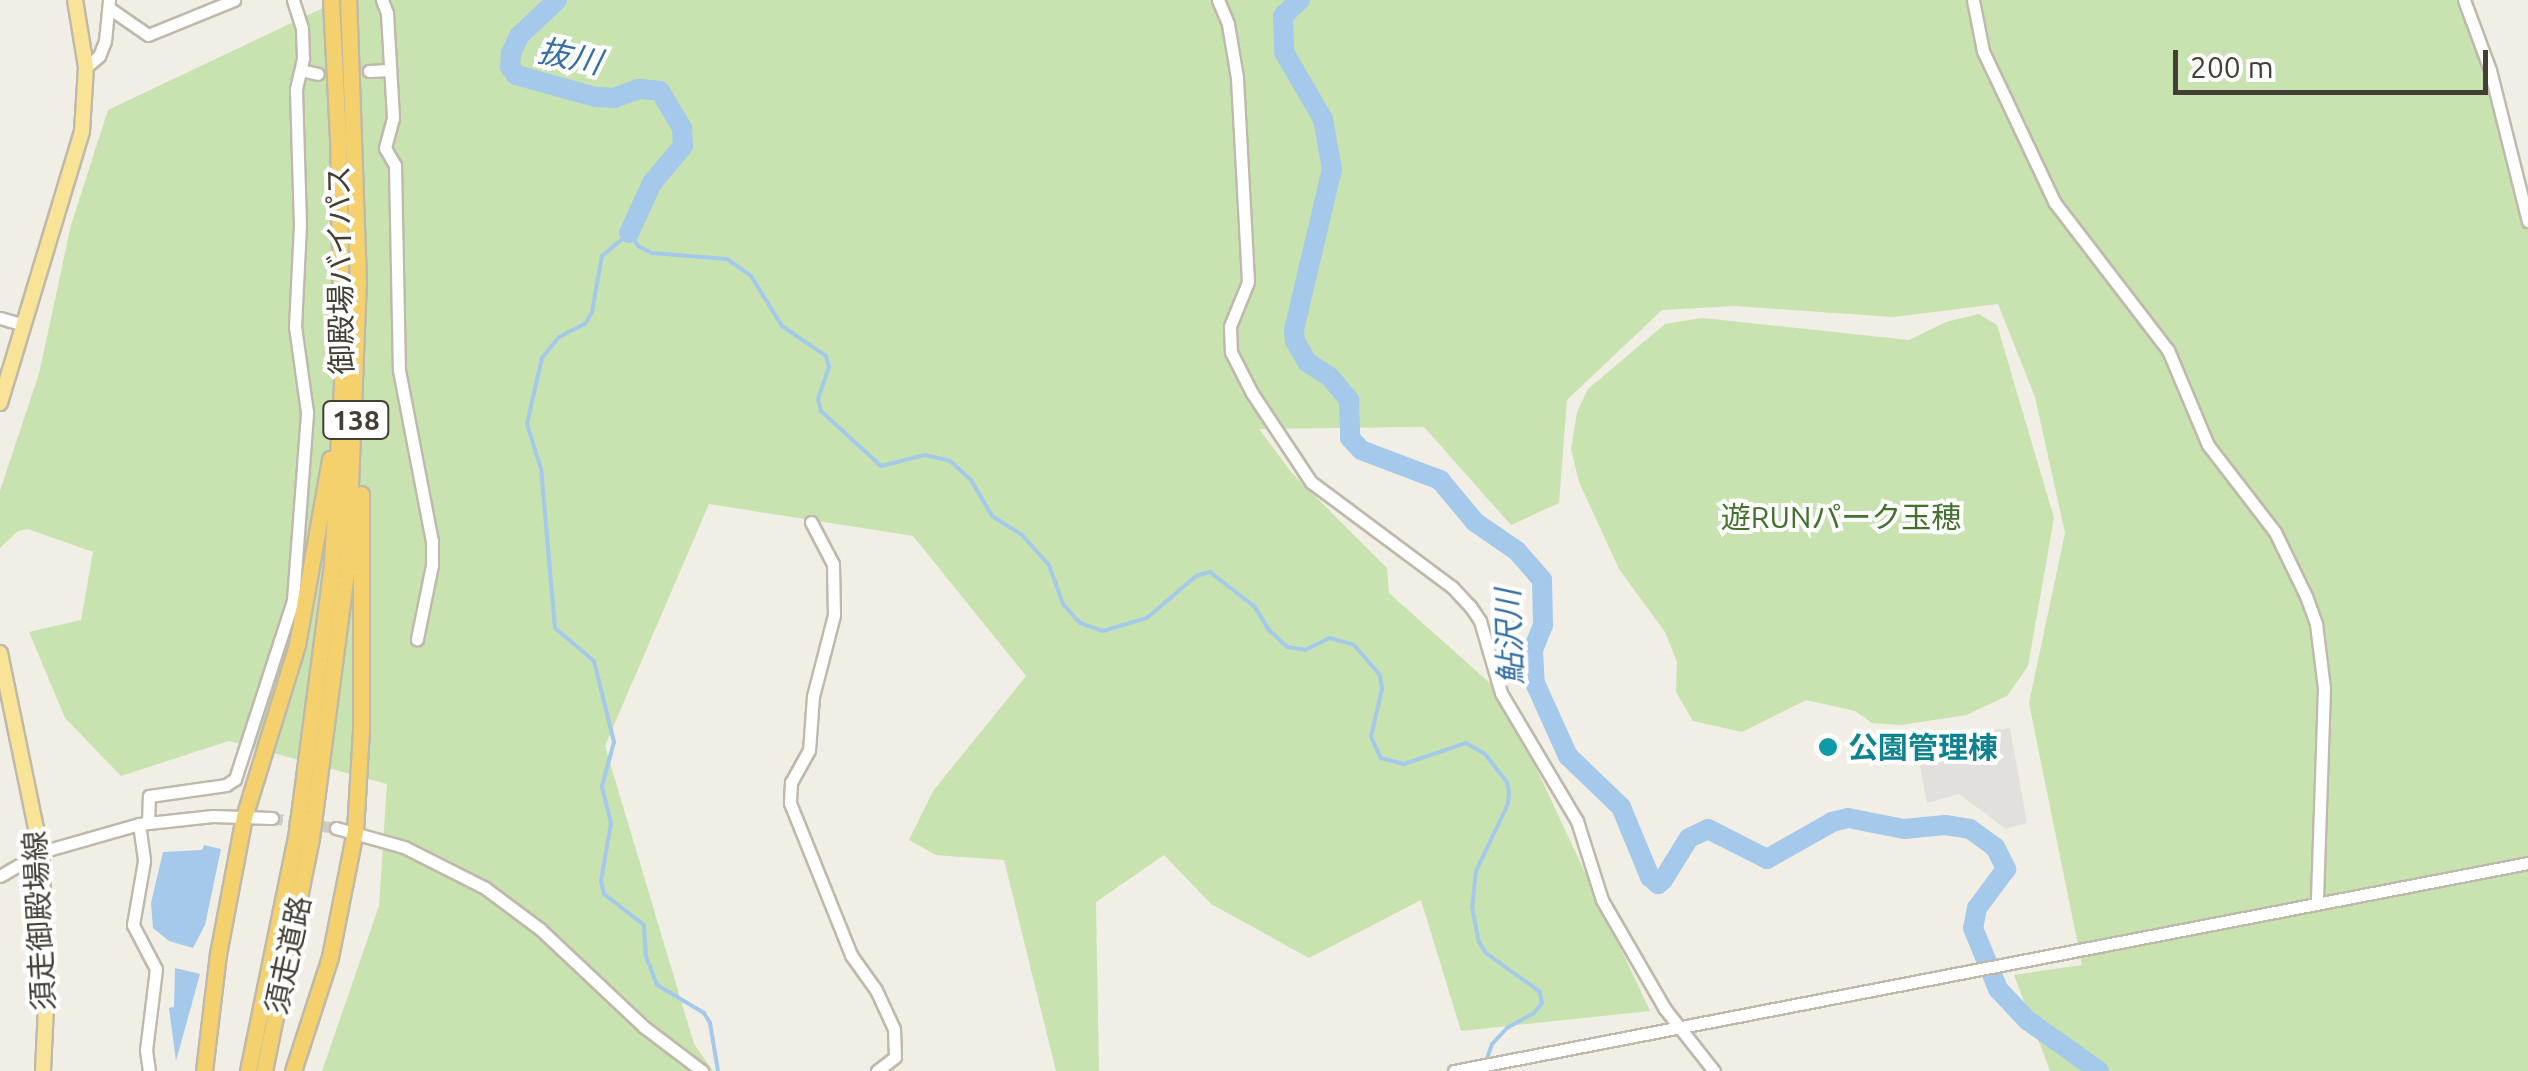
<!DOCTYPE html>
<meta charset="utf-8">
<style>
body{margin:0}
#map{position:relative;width:2528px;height:1071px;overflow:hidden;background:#f1eee5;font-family:Ubuntu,"Noto Sans JP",sans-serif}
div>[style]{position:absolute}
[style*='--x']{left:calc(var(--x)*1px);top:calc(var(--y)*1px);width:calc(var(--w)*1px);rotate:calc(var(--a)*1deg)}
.green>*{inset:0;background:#c8e3b0}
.parking>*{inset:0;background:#e2e0dd}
.water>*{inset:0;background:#a4c9eb}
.stream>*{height:4px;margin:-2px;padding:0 2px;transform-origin:2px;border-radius:2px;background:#a4c9eb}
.river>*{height:20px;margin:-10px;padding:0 10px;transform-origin:10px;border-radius:10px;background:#a4c9eb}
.minor-tunnel>*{height:11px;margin-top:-5.5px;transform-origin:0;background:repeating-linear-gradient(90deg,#cecbc2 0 11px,transparent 0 16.5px)}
.roads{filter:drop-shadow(2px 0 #bfb9ab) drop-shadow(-2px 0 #bfb9ab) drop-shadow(0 2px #bfb9ab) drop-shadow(0 -2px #bfb9ab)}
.minor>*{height:11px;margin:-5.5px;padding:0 5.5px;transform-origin:5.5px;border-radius:5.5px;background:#fff}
.major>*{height:14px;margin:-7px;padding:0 7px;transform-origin:7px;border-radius:7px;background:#f8e397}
.highway>*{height:15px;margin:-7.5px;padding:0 7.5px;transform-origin:7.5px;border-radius:7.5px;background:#f4d16d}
.dots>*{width:28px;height:28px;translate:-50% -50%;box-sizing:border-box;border:5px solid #fff;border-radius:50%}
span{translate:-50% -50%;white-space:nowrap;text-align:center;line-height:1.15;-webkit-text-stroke:8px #fff;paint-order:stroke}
.shield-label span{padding:2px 8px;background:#fff;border:2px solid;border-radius:8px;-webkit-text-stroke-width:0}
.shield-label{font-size:28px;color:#433f35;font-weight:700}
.street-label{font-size:30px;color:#433f35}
.park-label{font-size:30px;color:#41712c}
.culture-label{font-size:30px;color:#0d838f;font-weight:700}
.left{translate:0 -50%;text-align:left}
.water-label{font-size:32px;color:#356fa8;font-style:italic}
.scale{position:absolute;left:2173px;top:50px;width:315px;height:45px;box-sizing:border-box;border:5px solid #433f35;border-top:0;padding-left:12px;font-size:30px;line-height:35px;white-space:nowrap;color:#433f35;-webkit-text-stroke:8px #fff;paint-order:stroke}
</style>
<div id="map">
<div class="green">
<div style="clip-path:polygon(340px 0,2458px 0,2490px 70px,2528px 210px,2528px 1071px,2050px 1071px,2014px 975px,2082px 965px,2029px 703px,2065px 533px,2035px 397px,1998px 304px,1894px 317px,1734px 306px,1662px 310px,1567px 400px,1559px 503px,1511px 525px,1424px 427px,1259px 429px,1292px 473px,1387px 568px,1389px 593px,1501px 693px,1650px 1011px,1461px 1031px,1421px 900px,1309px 958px,1211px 904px,1164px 855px,1096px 902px,1099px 1071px,1056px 1071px,1004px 860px,936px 855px,909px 840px,933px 791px,1026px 676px,913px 536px,709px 504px,605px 746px,694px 1044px,713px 1071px,322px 1071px,379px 906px,387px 784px,229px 741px,121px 776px,65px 718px,29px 632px,81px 620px,93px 552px,28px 529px,18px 531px,0 548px,0 491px,39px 374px,71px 225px,108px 110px)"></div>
<div style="clip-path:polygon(1979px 314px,1997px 325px,2054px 518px,2028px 666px,2007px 696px,1966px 715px,1901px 725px,1872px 723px,1855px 711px,1806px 700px,1742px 732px,1693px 721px,1676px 692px,1677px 662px,1665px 632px,1619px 569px,1579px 482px,1571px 449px,1577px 412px,1588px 389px,1665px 324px,1702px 318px,1909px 340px,1946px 322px)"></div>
</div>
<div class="parking">
<div style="clip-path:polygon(2010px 728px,2027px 823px,2006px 829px,1959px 794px,1927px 803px,1915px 740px)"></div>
</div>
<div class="water">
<div style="clip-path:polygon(204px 845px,221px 849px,205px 925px,193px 948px,169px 941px,153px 928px,151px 903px,163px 852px,202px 850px)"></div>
<div style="clip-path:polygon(175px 968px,200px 974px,176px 1061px,169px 1008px,174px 1007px)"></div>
</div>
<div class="stream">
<div style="--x:718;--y:1071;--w:49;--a:-99.5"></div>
<div style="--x:710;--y:1023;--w:12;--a:-121"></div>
<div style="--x:704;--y:1013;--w:55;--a:-149.2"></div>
<div style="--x:657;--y:985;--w:31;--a:-111"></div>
<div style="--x:646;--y:956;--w:31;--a:-94"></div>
<div style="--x:644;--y:925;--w:51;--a:-142.2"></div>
<div style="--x:604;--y:894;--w:13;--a:-103"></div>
<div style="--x:601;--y:881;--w:59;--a:-80.2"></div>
<div style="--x:611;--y:823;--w:38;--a:-104"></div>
<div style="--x:602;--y:786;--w:46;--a:-74.7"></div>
<div style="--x:614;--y:742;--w:83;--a:-103.9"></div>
<div style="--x:594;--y:661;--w:51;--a:-139.8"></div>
<div style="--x:555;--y:628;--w:160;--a:-95"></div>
<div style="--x:541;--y:469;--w:47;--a:-107.3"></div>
<div style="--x:527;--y:424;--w:68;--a:-77.2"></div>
<div style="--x:542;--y:358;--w:27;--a:-51"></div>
<div style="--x:559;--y:337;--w:29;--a:-27"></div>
<div style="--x:585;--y:324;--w:14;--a:-60"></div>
<div style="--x:592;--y:312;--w:57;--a:-79.9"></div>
<div style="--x:602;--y:256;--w:35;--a:-40"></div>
<div style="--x:629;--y:233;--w:16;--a:55"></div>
<div style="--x:638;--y:246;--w:16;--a:27"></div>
<div style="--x:652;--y:253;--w:75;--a:4.6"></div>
<div style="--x:727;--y:259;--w:29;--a:35"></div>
<div style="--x:751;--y:276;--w:59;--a:58.2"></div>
<div style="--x:782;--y:326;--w:53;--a:34.3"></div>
<div style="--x:826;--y:356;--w:11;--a:75"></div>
<div style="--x:829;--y:367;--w:34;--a:109"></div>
<div style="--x:818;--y:399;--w:12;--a:76"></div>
<div style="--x:821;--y:411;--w:81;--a:42.5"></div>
<div style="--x:881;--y:466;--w:45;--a:-14"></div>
<div style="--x:925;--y:455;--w:26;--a:13"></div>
<div style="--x:950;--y:461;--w:28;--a:42"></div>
<div style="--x:971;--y:480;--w:42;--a:59.7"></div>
<div style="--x:992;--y:516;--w:36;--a:32"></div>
<div style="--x:1022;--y:535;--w:40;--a:48"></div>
<div style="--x:1049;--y:565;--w:41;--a:70.3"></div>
<div style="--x:1063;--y:604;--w:25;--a:48"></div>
<div style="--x:1080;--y:623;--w:24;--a:19"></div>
<div style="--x:1103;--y:631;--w:46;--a:-16.5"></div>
<div style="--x:1147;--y:618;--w:65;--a:-40.6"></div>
<div style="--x:1196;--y:576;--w:15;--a:-16"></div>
<div style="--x:1210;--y:572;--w:57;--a:37.9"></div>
<div style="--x:1255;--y:607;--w:26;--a:59"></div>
<div style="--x:1268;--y:629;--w:26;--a:43"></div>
<div style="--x:1287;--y:647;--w:18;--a:9"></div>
<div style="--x:1305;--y:650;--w:28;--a:-26"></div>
<div style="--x:1330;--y:638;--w:25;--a:16"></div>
<div style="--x:1354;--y:645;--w:40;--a:49"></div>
<div style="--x:1380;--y:675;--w:14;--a:82"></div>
<div style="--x:1382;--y:689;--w:49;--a:102.9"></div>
<div style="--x:1371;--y:737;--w:23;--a:65"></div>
<div style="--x:1381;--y:758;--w:24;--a:15"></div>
<div style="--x:1404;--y:764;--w:65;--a:-18.7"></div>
<div style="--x:1466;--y:743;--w:22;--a:30"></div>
<div style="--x:1485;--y:754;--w:36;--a:52"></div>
<div style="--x:1507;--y:782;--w:10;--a:79"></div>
<div style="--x:1509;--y:792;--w:12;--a:95"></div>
<div style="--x:1508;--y:804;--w:74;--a:115.5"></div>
<div style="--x:1476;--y:871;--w:36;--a:96"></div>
<div style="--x:1472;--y:907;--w:36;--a:79"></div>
<div style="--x:1479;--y:942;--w:13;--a:58"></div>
<div style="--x:1486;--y:953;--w:67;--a:35.8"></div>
<div style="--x:1540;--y:992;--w:11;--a:80"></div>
<div style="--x:1542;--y:1003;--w:13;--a:129"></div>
<div style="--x:1534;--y:1013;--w:31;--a:151"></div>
<div style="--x:1507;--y:1028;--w:22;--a:133"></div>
<div style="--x:1492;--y:1044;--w:18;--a:109"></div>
</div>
<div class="river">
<div style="--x:557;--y:0;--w:52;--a:136.5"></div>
<div style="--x:519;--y:36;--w:19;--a:115"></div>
<div style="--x:511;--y:53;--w:14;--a:94"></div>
<div style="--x:510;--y:67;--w:10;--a:53"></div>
<div style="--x:516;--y:75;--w:83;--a:15.4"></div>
<div style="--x:596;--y:97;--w:18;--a:3"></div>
<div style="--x:614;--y:98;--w:27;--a:-20"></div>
<div style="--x:639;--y:89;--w:21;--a:5"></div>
<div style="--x:660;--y:91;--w:43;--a:59.3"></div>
<div style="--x:682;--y:128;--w:18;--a:87"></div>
<div style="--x:683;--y:146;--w:48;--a:130"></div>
<div style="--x:652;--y:183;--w:55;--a:114.7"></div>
<div style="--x:1300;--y:0;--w:23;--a:137"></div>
<div style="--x:1283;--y:16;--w:36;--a:88"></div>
<div style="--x:1284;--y:52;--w:78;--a:59.8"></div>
<div style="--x:1323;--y:119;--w:51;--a:79.8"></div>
<div style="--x:1332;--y:169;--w:165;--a:103.3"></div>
<div style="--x:1294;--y:330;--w:11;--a:85"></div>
<div style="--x:1295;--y:341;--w:24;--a:60"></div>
<div style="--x:1307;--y:362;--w:27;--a:33"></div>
<div style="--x:1330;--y:377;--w:30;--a:50"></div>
<div style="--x:1349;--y:400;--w:38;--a:88"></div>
<div style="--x:1350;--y:438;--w:16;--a:47"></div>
<div style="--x:1361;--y:450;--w:85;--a:20.8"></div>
<div style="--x:1440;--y:480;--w:55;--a:50.2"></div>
<div style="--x:1475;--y:522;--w:51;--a:34.6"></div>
<div style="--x:1517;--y:551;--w:38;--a:49"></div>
<div style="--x:1542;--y:580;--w:45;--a:88.7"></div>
<div style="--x:1543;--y:625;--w:27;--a:112"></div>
<div style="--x:1533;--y:650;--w:33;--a:87"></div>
<div style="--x:1535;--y:683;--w:80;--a:65.7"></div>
<div style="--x:1568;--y:756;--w:74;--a:43.9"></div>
<div style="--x:1621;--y:807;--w:76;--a:67.5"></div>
<div style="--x:1650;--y:877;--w:11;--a:41"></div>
<div style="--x:1658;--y:884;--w:6;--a:-39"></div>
<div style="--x:1663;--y:880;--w:49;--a:-58.2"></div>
<div style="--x:1689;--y:838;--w:21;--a:-25"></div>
<div style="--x:1708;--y:829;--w:66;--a:27"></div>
<div style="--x:1767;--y:859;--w:75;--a:-29.6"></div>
<div style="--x:1832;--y:822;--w:16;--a:-14"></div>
<div style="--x:1848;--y:818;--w:57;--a:11.1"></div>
<div style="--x:1904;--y:829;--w:41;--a:-5.6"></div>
<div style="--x:1945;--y:825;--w:25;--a:9"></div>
<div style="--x:1970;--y:829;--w:31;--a:36"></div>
<div style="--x:1995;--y:847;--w:25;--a:63"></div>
<div style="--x:2006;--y:869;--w:49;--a:126.6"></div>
<div style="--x:1977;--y:908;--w:20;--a:101"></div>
<div style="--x:1973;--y:928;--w:66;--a:67.7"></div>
<div style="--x:1998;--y:989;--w:42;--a:46.9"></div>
<div style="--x:2027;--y:1020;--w:88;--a:35.3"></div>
</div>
<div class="minor-tunnel">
<div style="--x:272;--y:818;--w:65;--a:8.9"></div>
</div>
<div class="roads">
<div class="minor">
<div style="--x:382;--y:0;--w:14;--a:69"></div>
<div style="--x:387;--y:13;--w:105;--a:86.7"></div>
<div style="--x:393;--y:118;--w:31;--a:105"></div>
<div style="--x:385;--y:148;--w:20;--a:60"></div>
<div style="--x:395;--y:165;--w:205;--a:88.9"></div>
<div style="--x:399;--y:370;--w:174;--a:79.1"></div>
<div style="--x:432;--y:541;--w:24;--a:90"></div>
<div style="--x:432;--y:565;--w:76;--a:101.5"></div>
<div style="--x:1218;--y:0;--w:26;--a:67"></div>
<div style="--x:1228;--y:24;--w:55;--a:80.5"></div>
<div style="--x:1237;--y:78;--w:204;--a:86.9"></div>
<div style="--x:1248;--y:282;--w:48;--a:112.2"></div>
<div style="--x:1230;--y:326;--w:26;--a:88"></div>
<div style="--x:1231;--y:352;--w:46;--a:62.9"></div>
<div style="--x:1252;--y:393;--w:107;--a:56.5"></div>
<div style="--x:1311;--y:482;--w:176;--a:36.7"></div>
<div style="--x:1452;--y:587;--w:26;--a:47"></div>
<div style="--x:1470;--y:606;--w:18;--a:56"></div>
<div style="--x:1480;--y:621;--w:75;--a:73.7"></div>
<div style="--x:1501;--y:693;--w:149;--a:59.3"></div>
<div style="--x:1577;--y:821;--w:83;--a:72.4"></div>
<div style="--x:1602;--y:900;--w:126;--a:60"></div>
<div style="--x:1665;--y:1009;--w:79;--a:51.7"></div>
<div style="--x:1973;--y:0;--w:52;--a:78.9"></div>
<div style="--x:1983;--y:51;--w:168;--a:64.7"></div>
<div style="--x:2055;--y:203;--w:185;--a:52.5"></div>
<div style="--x:2168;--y:350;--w:103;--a:67.2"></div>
<div style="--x:2208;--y:445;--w:110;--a:52.4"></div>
<div style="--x:2275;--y:532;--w:71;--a:64.2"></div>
<div style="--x:2306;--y:596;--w:30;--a:70"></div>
<div style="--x:2316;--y:624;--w:64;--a:82.9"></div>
<div style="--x:2324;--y:688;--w:216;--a:91.9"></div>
<div style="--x:2464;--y:0;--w:75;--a:69.6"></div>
<div style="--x:2490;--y:70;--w:156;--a:75.9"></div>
<div style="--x:109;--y:8;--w:47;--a:34.7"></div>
<div style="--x:148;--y:35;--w:93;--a:-22.1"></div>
<div style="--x:86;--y:67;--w:17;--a:-40"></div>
<div style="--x:99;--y:56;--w:16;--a:-68"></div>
<div style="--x:105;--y:41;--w:41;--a:-84.4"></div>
<div style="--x:301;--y:70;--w:17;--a:13"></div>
<div style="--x:369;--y:71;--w:21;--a:-3"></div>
<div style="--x:0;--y:318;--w:25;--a:16"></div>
<div style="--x:811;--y:522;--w:47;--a:62.4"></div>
<div style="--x:833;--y:564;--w:51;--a:88.9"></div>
<div style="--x:834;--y:615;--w:84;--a:104.5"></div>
<div style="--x:813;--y:696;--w:54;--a:94.2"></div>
<div style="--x:809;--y:750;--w:37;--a:119"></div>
<div style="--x:791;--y:782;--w:21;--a:93"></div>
<div style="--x:790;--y:803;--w:164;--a:68.1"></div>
<div style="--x:851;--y:955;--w:43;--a:54.5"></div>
<div style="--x:876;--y:990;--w:43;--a:65.2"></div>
<div style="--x:894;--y:1029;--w:28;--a:88"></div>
<div style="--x:895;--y:1057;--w:23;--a:142"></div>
<div style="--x:148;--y:823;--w:27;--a:-88"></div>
<div style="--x:149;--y:796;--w:78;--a:-8.1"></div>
<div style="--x:226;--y:785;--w:11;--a:-34"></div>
<div style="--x:235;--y:779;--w:188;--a:-72"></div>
<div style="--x:293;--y:600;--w:189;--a:-85.7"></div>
<div style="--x:307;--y:412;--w:86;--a:-98"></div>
<div style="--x:295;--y:327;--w:102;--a:-87.2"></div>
<div style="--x:300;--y:225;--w:136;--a:-91.7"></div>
<div style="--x:296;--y:89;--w:32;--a:-77"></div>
<div style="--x:303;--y:58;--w:30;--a:-92"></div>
<div style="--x:302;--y:28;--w:29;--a:-108"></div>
<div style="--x:139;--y:824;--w:37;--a:82"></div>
<div style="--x:144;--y:861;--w:65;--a:99.8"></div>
<div style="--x:133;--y:925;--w:50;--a:62.4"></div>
<div style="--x:156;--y:969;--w:82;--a:97"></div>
<div style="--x:146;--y:1050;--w:21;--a:82"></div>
<div style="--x:336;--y:828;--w:71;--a:15.6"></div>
<div style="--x:404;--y:847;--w:91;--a:26.8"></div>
<div style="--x:485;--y:888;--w:69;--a:36.7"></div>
<div style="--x:540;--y:929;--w:143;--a:43.3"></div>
<div style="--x:644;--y:1027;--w:73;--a:37.2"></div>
<div style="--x:0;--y:876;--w:48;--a:-30.3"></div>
<div style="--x:41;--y:852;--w:102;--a:-15.9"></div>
<div style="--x:139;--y:824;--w:74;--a:-6.2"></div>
<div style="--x:213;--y:816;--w:59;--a:1.9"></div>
<div style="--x:1454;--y:1071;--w:1094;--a:-10.96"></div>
</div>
<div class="major">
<div style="--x:0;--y:403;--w:284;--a:-73.2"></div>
<div style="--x:82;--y:131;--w:64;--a:-86.4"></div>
<div style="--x:86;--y:67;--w:68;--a:-99.3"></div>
<div style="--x:0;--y:653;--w:203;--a:78.4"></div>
<div style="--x:41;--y:852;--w:134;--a:87.4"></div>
<div style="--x:47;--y:986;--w:85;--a:92.7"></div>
</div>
<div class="highway">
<div style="--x:204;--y:1071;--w:118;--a:-83.2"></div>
<div style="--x:218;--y:954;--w:139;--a:-79.3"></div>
<div style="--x:244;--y:817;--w:180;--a:-72.9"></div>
<div style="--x:297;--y:645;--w:189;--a:-79.9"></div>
<div style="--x:248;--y:1071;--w:238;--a:-78.4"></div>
<div style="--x:296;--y:838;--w:276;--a:-82.5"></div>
<div style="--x:332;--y:564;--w:179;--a:-86.8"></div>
<div style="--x:342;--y:385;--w:247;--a:-90.9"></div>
<div style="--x:338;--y:138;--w:138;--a:-92.9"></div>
<div style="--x:264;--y:1071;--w:238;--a:-78.6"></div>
<div style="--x:311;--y:838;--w:277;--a:-82.5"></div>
<div style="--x:347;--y:563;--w:281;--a:-87.8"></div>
<div style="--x:358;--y:282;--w:282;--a:-92"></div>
<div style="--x:293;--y:1071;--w:120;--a:-72"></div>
<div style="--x:330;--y:957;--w:128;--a:-78.8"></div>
<div style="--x:355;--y:831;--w:100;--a:-86.6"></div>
<div style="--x:361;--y:731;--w:237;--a:-90"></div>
</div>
</div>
<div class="dots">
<div style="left:1828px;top:747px;background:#0f9aa8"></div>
</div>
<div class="shield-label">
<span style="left:356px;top:420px">138</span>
</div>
<div class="street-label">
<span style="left:340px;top:270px;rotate:-91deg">御殿場バイパス</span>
<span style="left:39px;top:921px;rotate:-93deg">須走御殿場線</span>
<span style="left:288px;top:955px;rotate:-78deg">須走道路</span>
</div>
<div class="park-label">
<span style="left:1841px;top:517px">遊RUNパーク玉穂</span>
</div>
<div class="culture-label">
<span class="left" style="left:1848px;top:747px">公園管理棟</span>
</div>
<div class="water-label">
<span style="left:570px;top:56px;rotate:12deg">抜川</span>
<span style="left:1509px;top:637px;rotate:-92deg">鮎沢川</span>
</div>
<div class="scale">200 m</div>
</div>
